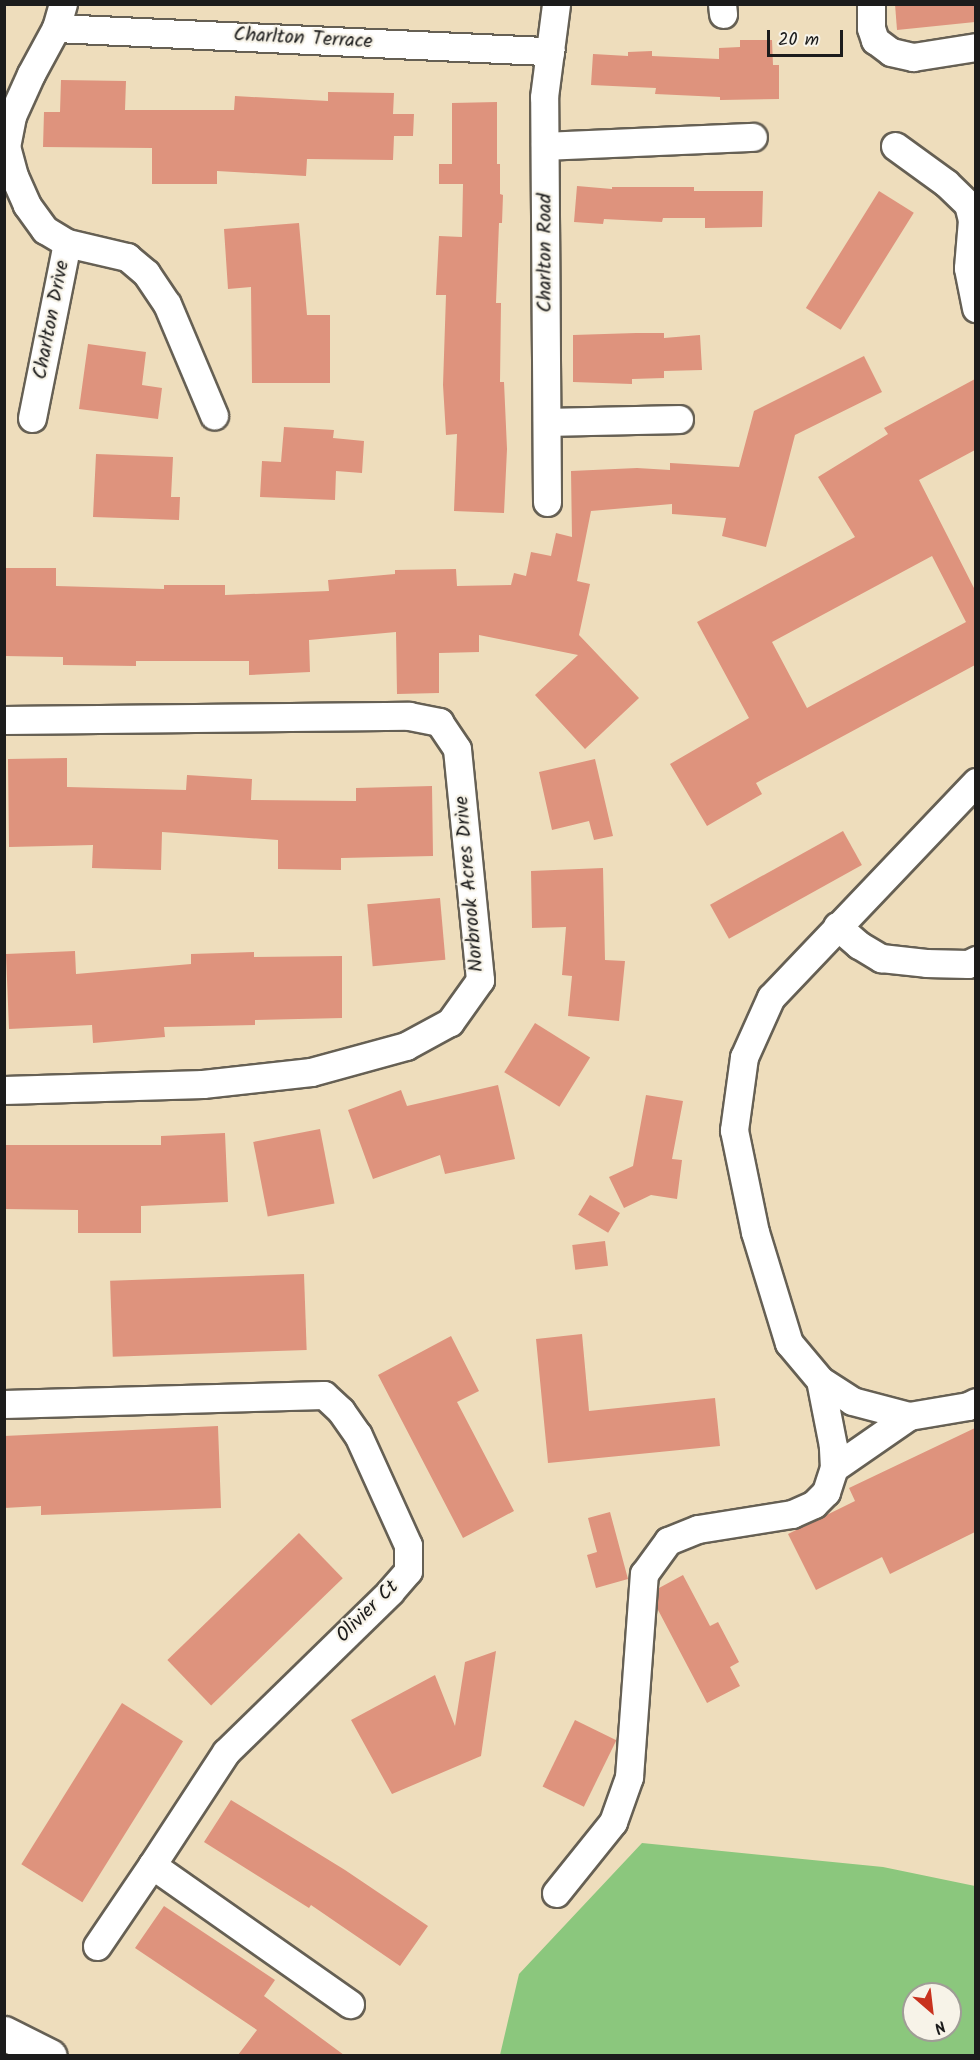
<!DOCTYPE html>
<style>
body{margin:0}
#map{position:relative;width:980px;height:2060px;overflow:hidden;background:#eeddbc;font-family:Kalam,sans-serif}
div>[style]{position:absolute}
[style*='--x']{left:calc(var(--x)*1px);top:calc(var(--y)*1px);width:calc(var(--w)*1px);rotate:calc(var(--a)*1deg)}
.green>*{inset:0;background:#8bc77d}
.building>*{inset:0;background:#de937d;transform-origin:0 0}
.roads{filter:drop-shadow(2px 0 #666054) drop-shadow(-2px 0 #666054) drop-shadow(0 2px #666054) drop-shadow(0 -2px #666054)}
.minor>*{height:27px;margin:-13.5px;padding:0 13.5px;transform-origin:13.5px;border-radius:13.5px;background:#fff}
.major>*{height:33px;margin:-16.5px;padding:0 16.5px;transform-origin:16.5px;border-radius:16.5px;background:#fff}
span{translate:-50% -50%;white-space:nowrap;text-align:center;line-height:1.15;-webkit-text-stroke:4.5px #f7f3e8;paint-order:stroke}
.street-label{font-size:20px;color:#1c1c1c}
.frame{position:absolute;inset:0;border:6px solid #1c1c1c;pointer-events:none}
.north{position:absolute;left:902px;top:1982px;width:60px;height:60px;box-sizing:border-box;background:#f7f3e8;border:2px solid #9f9d96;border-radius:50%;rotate:152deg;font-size:16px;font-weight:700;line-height:24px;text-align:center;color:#1c1c1c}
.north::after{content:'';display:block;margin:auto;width:21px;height:27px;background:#c8321e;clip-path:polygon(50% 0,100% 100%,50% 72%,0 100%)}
.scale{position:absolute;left:767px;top:30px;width:76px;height:27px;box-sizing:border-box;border:3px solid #1c1c1c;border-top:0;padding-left:8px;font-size:18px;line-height:21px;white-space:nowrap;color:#1c1c1c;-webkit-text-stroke:4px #f7f3e8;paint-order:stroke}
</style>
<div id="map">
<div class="green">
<div style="clip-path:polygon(evenodd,642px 1843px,883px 1867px,975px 1886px,975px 2055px,500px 2055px,519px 1974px,642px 1843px,914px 1994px,950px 1994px,950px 2030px,914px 2030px,914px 1994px)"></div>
</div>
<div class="building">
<div style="clip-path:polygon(895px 4px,975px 4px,975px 22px,897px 30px)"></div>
<div style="clip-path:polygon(740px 40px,772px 40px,773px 65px,779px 65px,779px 99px,720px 100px,720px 97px,655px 94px,656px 88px,591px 85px,593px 54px,628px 56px,628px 52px,652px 51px,652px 56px,719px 59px,719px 48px,740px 47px)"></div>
<div style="clip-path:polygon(61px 80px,126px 81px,125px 110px,234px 110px,235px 96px,328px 101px,328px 92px,394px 93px,393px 114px,414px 114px,413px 136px,394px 136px,393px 160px,307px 159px,306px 176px,217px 171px,217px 184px,152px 184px,152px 148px,43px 147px,44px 112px,60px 112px)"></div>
<div style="clip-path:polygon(497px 102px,497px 164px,500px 164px,500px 194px,503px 195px,502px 223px,499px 223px,496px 303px,501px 303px,500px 382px,504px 382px,507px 449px,504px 513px,454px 511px,457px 434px,446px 435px,443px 385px,446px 295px,436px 295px,439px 236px,462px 237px,463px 184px,439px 184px,439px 164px,452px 164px,452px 103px)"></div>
<div style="clip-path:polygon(577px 186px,612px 189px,612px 187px,694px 187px,694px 191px,763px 191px,762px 227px,705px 228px,705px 218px,663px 218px,662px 222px,604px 219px,603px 224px,574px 222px)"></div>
<div style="left:879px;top:191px;width:41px;height:138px;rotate:32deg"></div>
<div style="clip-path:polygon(299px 223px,307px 315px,330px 315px,330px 383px,252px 383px,251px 287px,228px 289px,224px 229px)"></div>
<div style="clip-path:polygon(636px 333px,664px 333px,664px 338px,700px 335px,702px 370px,664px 371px,664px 378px,632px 379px,632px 384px,573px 382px,573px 335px)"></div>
<div style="clip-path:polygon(88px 344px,146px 352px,142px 385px,162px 388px,158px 419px,79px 409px)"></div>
<div style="clip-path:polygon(864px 356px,882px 392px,795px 435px,766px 547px,722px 536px,726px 518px,672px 514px,672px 504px,591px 511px,577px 581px,590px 584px,579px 635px,639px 698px,585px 749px,535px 695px,578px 655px,479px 635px,479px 652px,439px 653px,439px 693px,397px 694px,396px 632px,309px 640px,310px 672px,249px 675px,249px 661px,136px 661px,136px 666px,63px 665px,63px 657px,4px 656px,4px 568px,56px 568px,56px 586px,164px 589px,164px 585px,225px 585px,225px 595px,329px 591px,328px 580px,395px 574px,395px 570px,456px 569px,457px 586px,511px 585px,514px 573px,526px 576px,531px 552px,551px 556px,556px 533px,572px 537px,571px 471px,637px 468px,670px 470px,670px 463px,739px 467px,754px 411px)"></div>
<div style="clip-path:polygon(evenodd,975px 379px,975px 450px,919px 480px,975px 590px,975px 665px,756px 783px,762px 794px,707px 826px,670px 764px,749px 718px,697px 622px,855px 537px,818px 477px,888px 434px,884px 428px,975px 379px,932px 556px,966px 622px,807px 708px,772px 642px,932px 556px)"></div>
<div style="clip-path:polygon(284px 427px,334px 430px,333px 438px,364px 441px,362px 473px,336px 471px,335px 500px,260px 497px,262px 461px,281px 462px)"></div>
<div style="clip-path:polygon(96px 454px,173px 457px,171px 497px,180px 497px,179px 520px,93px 517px)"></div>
<div style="clip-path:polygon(67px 758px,67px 787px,186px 790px,187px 775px,252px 779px,251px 800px,356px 801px,356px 788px,432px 786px,433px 856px,341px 858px,341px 870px,278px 869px,278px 840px,162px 832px,161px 870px,92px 868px,93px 845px,9px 847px,8px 759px)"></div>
<div style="clip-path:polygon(595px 759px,613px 836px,594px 840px,589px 821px,552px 830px,539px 772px)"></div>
<div style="left:843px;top:831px;width:39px;height:152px;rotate:61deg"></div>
<div style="clip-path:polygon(603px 868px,605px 960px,625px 961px,619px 1021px,568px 1016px,572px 976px,562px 975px,566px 927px,532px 928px,531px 871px)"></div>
<div style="left:440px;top:898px;width:62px;height:73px;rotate:85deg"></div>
<div style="clip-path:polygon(75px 951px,76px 974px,191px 964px,191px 954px,254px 952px,254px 957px,342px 956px,342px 1018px,255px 1020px,255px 1025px,164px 1027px,165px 1037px,93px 1043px,92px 1025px,9px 1029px,6px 954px)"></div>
<div style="left:535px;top:1023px;width:65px;height:58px;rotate:32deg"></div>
<div style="clip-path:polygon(498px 1085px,515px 1159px,445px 1174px,440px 1155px,373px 1179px,348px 1110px,401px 1090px,407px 1106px)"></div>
<div style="clip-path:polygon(646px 1095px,683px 1101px,672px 1159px,682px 1160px,677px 1199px,651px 1195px,624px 1208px,609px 1177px,633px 1166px)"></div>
<div style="left:320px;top:1129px;width:76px;height:68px;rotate:79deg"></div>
<div style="clip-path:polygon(225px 1133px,228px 1202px,141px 1206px,141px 1233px,78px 1233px,78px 1210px,4px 1209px,4px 1145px,161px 1145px,161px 1136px)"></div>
<div style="left:590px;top:1195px;width:35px;height:23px;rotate:31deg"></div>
<div style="left:605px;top:1241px;width:25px;height:33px;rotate:83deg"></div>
<div style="left:304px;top:1274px;width:76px;height:194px;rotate:88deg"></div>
<div style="clip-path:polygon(582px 1334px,589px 1411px,715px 1398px,720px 1446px,548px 1463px,536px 1339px)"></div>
<div style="clip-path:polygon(451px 1336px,479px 1391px,457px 1402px,514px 1511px,463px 1538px,378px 1375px)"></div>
<div style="clip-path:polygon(218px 1426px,221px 1508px,41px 1515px,41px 1506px,4px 1508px,4px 1436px)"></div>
<div style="clip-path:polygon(975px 1428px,975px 1532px,890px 1574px,882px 1557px,816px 1590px,788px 1534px,855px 1501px,849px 1488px)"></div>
<div style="clip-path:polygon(610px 1512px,628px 1579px,596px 1588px,587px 1555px,597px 1552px,588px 1518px)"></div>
<div style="left:299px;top:1533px;width:63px;height:183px;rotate:46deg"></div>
<div style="clip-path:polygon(683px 1575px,710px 1626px,718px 1622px,739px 1662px,730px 1667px,740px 1686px,707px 1703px,657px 1608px,659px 1588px)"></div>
<div style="clip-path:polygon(496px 1651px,481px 1756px,392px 1794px,351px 1720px,435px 1675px,455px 1726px,465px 1662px)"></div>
<div style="left:122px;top:1703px;width:72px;height:190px;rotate:32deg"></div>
<div style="left:575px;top:1720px;width:46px;height:74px;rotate:26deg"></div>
<div style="clip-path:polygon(231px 1800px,345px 1870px,428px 1926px,400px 1966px,311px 1905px,309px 1908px,204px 1842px)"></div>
<div style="clip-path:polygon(164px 1906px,275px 1980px,264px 1996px,344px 2055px,238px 2055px,257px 2030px,135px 1948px)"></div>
</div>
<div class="roads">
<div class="minor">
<div style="--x:722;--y:4;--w:10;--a:84"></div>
<div style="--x:871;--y:4;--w:24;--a:90"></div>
<div style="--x:871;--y:28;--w:13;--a:72"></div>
<div style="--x:875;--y:40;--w:20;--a:37"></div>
<div style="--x:891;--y:52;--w:23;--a:13"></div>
<div style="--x:913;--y:57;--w:64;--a:-9"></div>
<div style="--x:56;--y:28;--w:495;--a:2.7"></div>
<div style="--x:545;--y:146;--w:208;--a:-2.5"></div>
<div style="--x:895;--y:146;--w:63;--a:36"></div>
<div style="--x:946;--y:183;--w:30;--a:44"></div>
<div style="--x:968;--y:204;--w:16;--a:76"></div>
<div style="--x:972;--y:220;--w:48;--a:94.8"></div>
<div style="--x:968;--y:268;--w:41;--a:78.7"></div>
<div style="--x:67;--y:243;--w:62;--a:13.1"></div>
<div style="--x:127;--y:257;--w:25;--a:40"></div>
<div style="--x:146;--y:273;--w:37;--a:56"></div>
<div style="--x:167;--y:304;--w:121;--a:67.1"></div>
<div style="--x:32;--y:418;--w:178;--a:-78.7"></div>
<div style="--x:67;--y:243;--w:26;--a:-149"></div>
<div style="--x:45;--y:230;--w:31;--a:-126"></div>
<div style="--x:27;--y:205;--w:32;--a:-114"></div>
<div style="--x:14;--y:176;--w:30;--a:-105"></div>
<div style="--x:6;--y:147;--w:32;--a:-79"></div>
<div style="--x:12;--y:116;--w:46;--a:-65.7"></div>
<div style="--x:31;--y:74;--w:52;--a:-61.5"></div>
<div style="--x:56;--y:28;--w:25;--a:-74"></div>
<div style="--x:547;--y:422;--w:132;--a:-1.3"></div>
<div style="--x:547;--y:502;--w:405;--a:-90.4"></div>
<div style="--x:544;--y:97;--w:94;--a:-82.6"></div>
<div style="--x:4;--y:720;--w:405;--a:-0.6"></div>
<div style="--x:409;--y:716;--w:31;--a:11"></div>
<div style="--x:439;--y:722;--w:32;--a:56"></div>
<div style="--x:457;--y:749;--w:232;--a:84.3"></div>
<div style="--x:480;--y:980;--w:52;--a:125.5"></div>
<div style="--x:450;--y:1022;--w:50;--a:151.4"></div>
<div style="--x:406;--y:1046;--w:98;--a:164.7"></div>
<div style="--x:311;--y:1072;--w:109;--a:173.7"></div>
<div style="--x:203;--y:1084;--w:199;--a:178.3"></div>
<div style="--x:976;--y:782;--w:297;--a:133.6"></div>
<div style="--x:771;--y:997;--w:66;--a:114.2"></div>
<div style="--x:744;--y:1057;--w:74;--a:97.8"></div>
<div style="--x:734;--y:1130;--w:104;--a:78.4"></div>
<div style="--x:755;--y:1232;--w:116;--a:73"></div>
<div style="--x:789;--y:1343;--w:48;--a:50"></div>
<div style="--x:820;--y:1380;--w:38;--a:33"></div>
<div style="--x:852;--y:1401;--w:59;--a:14.7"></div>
<div style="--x:909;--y:1416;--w:60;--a:-9.6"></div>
<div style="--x:968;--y:1406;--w:9;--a:-27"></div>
<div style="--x:837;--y:926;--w:29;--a:41"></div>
<div style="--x:859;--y:945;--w:26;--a:31"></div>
<div style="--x:881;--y:958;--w:45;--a:6.3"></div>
<div style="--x:926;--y:963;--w:42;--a:1.4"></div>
<div style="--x:968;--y:964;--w:9;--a:-27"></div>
<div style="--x:4;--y:1404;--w:320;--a:-1.6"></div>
<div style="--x:324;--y:1395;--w:23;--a:43"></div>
<div style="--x:341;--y:1411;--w:29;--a:55"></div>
<div style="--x:358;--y:1435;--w:121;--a:65.6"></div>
<div style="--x:408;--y:1545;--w:26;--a:90"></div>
<div style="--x:408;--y:1571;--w:28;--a:131"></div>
<div style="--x:390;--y:1592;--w:229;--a:135.7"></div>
<div style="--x:226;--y:1752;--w:135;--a:123.2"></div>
<div style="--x:152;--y:1865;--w:242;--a:35.1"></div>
<div style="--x:834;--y:1468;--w:91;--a:-34.7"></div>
<div style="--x:556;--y:1893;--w:91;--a:-51.2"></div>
<div style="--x:613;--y:1822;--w:48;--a:-70.4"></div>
<div style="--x:629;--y:1777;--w:204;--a:-85.8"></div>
<div style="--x:644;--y:1574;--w:41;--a:-54"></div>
<div style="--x:668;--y:1541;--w:32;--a:-22"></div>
<div style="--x:698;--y:1529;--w:95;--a:-9.1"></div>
<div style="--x:792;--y:1514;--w:24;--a:-24"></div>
<div style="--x:814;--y:1504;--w:17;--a:-45"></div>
<div style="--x:826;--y:1492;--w:25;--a:-72"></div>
<div style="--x:834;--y:1468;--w:22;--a:-93"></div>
<div style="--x:833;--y:1446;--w:67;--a:-101.1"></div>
<div style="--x:97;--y:1946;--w:98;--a:-55.8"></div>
</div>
<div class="major">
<div style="--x:4;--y:2033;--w:51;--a:26.6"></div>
</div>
</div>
<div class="street-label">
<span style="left:303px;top:39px;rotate:3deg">Charlton Terrace</span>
<span style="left:546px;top:253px;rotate:-90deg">Charlton Road</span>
<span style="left:52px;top:320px;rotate:-79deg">Charlton Drive</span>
<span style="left:470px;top:884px;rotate:-95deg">Norbrook Acres Drive</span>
<span style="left:368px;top:1612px;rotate:-45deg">Olivier Ct</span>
</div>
<div class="frame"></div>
<div class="north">N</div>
<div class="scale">20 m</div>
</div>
